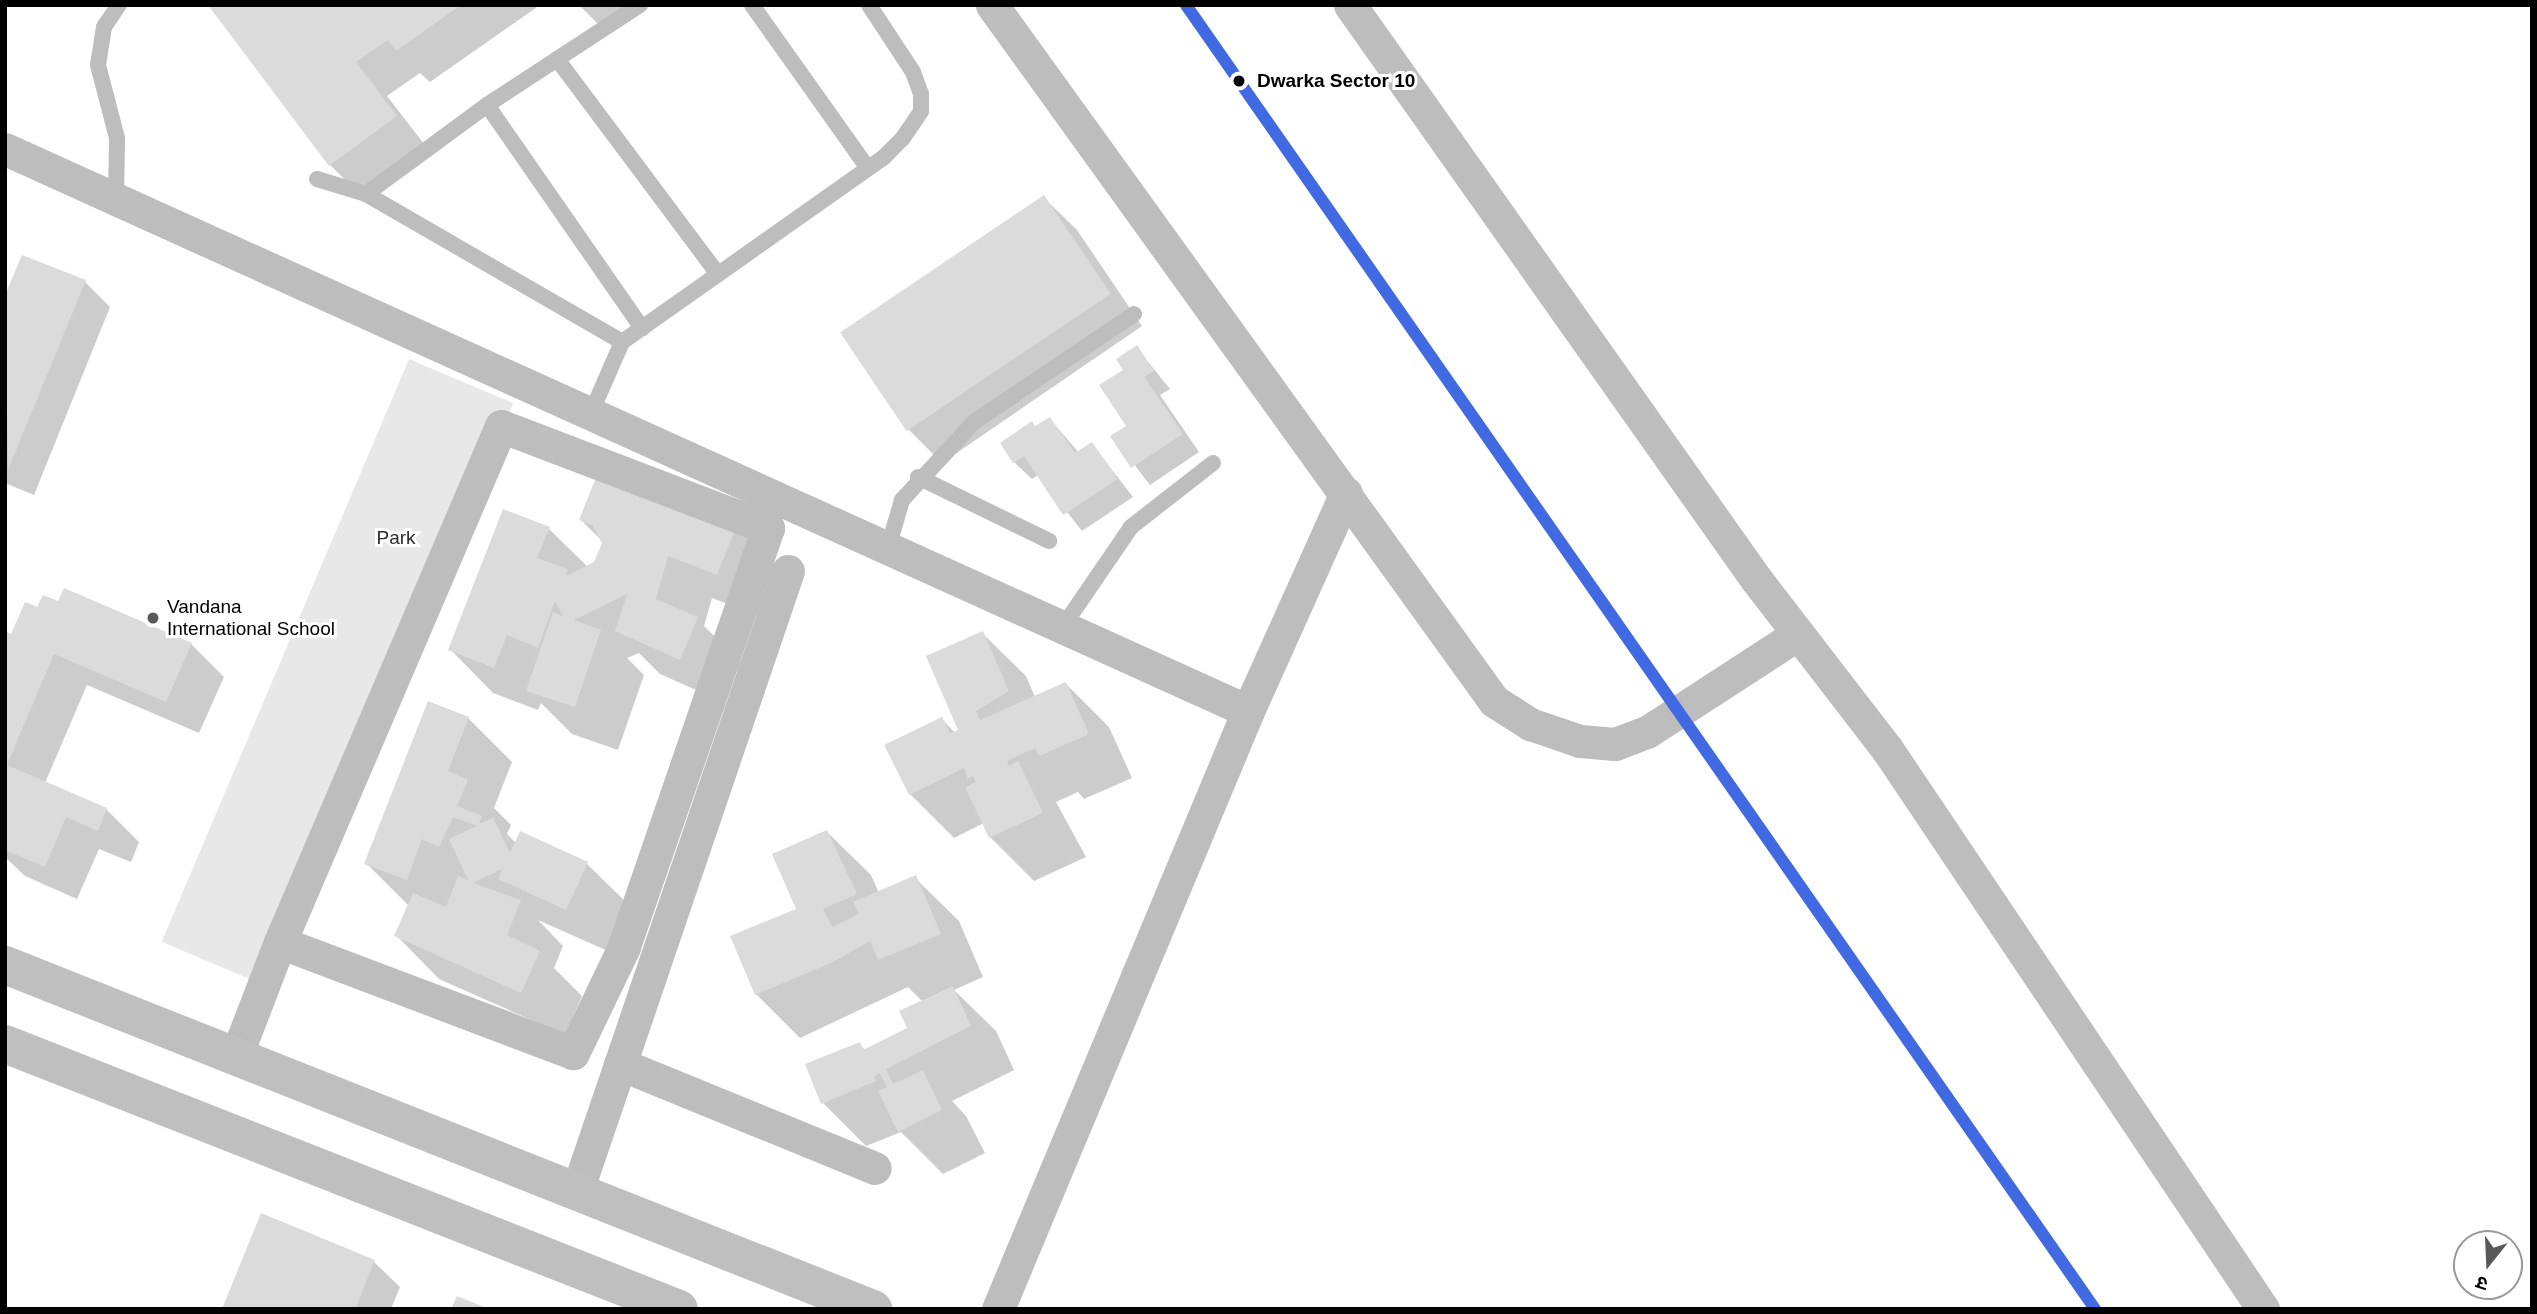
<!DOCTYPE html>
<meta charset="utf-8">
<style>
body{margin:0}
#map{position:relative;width:2537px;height:1314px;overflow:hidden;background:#fff;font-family:Arial,"Noto Sans Devanagari",sans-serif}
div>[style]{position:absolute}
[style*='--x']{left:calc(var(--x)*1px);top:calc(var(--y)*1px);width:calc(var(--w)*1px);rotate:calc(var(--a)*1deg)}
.green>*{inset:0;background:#e8e8e8;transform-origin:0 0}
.shadow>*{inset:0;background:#0003}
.building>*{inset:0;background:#dbdbdb;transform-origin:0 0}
.lane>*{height:16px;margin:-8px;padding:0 8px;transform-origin:8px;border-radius:8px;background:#bdbdbd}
.street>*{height:33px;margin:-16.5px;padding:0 16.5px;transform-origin:16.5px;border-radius:16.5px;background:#bdbdbd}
.secondary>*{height:38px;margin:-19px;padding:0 19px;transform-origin:19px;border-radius:19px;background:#bfbfbf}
.metro-1>*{height:12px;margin:-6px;padding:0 6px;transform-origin:6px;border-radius:6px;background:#4169e1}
.dots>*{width:19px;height:19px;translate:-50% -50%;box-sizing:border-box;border:4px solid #fff;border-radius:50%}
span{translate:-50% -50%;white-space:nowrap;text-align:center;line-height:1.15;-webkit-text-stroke:6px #fff;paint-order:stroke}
.stop-label{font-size:19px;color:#000;font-weight:700}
.left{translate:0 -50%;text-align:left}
.park-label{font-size:19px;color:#2c2c2c}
.poi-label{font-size:19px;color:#000}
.frame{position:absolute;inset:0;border:7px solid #000;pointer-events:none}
.north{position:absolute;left:2453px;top:1230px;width:70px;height:70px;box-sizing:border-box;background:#fff;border:2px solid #999;border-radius:50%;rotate:198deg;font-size:19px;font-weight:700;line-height:28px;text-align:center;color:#000}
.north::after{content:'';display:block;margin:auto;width:24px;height:32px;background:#595959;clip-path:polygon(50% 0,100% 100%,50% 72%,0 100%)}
</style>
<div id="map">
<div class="green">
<div style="left:409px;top:359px;width:113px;height:633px;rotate:23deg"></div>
</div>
<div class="shadow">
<div style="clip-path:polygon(210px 5px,540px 5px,430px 82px,420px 73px,387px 96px,428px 149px,363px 197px,330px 165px)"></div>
<div style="clip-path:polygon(579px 5px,643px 5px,606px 32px)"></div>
<div style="clip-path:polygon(1044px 198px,1077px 230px,1142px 326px,942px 463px,909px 430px)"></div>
<div style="clip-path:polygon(85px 282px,110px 307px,34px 495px,5px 483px,5px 299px)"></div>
<div style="clip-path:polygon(1136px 347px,1170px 389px,1160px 395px,1199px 452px,1150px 485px,1113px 437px,1129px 426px,1125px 370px)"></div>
<div style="clip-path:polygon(1050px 419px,1079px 453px,1092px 444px,1133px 497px,1082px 531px,1038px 475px,1032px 479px,1014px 462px,1036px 428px)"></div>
<div style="clip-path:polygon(581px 520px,736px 526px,780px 570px,761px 617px,712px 598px,704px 626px,741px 662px,723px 702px,660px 674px,639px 653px,627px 658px,644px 675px,618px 750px,572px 734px,541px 703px,538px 710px,493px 693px,450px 649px,549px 529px,588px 567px,595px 564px,604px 543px)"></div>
<div style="clip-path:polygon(38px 609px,191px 644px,224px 677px,199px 733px,87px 685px,45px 783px,106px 809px,139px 842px,131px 862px,99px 849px,77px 899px,25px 876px,5px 857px,5px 633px,12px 636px)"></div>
<div style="clip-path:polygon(982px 633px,1026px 676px,1035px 697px,1066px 684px,1109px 727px,1132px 778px,1084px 799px,1078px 792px,1056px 802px,1086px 857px,1034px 881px,990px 837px,984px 823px,954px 838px,910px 794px,942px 719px,955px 733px,961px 731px)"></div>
<div style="clip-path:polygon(468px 718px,512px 762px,494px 808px,511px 825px,507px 834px,516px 843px,521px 833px,587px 864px,631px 907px,610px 952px,538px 920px,563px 946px,554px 968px,582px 996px,565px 1035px,439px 979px,396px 935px,409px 906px,366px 863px)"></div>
<div style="clip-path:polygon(827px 832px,871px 875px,879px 893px,915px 878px,959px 921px,983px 977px,954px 990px,996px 1031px,1014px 1070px,952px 1101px,966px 1116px,985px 1153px,943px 1174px,901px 1132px,866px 1146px,823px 1103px,859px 1044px,866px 1051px,909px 1029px,923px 1002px,908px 987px,800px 1038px,756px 994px,799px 910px)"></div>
<div style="clip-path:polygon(262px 1215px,374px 1262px,400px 1287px,391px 1309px,224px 1309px)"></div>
</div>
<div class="building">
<div style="clip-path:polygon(208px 5px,461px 5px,396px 51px,388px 40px,356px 62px,397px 116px,329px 166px)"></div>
<div style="left:1044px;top:195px;width:119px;height:246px;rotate:56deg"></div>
<div style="clip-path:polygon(22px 255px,86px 280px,8px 470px,5px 295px)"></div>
<div style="clip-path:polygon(1137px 345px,1154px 371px,1144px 377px,1183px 434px,1131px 468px,1110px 436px,1126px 426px,1099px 385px,1123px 370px,1116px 359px)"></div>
<div style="clip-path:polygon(1050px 417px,1075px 453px,1092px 442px,1118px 479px,1063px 515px,1024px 456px,1013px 463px,1000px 443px,1032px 421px,1035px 426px)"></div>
<div style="clip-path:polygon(599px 470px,737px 525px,717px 575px,668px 556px,656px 599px,698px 617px,680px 660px,615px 631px,627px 594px,574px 620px,601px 630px,575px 707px,526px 691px,553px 612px,563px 616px,555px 601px,538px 648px,507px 635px,494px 668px,448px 650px,503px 509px,550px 527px,537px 558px,568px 569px,566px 576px,594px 562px,602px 543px,592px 525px,579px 520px)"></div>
<div style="clip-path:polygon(64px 588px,192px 643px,166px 702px,54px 654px,7px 765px,107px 808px,98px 831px,66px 817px,45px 867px,5px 850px,5px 631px,11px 634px,25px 602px,37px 607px,43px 595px,58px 601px)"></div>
<div style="clip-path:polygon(983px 631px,1009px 691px,976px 711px,980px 720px,1066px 682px,1089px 734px,1039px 756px,1035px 748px,1007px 761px,1009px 766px,1018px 761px,1043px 813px,989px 838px,965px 787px,976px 782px,973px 776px,968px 779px,964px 768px,909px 795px,884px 745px,942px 717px,950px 733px,958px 730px,926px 656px)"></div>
<div style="clip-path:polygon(428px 701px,469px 717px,448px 771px,468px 780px,457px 806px,482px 816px,479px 824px,493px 818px,510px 853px,520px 831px,588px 862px,566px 910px,498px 879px,502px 869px,473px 883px,521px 900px,507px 935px,540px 951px,521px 993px,394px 936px,413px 893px,446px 907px,458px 876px,468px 880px,449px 839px,477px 826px,453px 817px,439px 847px,422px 839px,407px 880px,364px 864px)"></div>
<div style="clip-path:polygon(827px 830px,857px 894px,823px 909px,832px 927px,859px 914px,853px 902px,916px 875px,941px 934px,878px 960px,870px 941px,831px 963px,755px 995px,730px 936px,796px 909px,772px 854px)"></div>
<div style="clip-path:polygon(953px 986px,971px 1026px,886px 1069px,893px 1084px,923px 1070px,942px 1110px,898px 1132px,878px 1091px,887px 1087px,880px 1073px,874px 1076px,876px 1081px,821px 1104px,805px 1064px,860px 1042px,863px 1050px,907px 1028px,899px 1011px)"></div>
<div style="clip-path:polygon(261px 1213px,375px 1260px,355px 1309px,222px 1309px)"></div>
<div style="clip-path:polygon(457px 1296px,489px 1309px,451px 1309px)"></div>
</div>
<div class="lane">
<div style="--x:752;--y:5;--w:200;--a:54.6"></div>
<div style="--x:557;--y:59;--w:269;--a:53.2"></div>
<div style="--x:487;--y:105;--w:272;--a:55.2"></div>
<div style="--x:317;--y:179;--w:51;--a:17"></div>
<div style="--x:366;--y:194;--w:150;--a:-36.3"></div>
<div style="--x:487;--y:105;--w:183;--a:-33.2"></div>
<div style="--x:366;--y:194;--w:296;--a:30"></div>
<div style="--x:116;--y:198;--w:60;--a:-89"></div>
<div style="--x:117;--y:138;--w:75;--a:-104.6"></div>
<div style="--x:98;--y:65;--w:38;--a:-81"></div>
<div style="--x:104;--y:27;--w:27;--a:-56"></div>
<div style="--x:591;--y:413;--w:77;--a:-66.4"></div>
<div style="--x:622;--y:342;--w:319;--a:-35.2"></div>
<div style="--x:883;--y:158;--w:28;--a:-45"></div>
<div style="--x:903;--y:138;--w:32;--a:-56"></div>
<div style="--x:921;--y:111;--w:17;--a:-90"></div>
<div style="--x:921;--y:94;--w:23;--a:-110"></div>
<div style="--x:913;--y:72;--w:80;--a:-123.3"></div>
<div style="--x:918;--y:477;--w:146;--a:26"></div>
<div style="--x:888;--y:548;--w:50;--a:-73.7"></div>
<div style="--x:902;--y:500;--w:106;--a:-47.3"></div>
<div style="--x:974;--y:422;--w:193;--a:-34"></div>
<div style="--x:1064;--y:625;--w:119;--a:-55.6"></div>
<div style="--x:1131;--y:527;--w:104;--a:-38"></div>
</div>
<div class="street">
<div style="--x:992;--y:5;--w:858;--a:54.2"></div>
<div style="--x:1494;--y:701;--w:43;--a:32.6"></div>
<div style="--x:1530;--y:724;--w:53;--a:18.8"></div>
<div style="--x:1580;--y:741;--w:35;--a:5"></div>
<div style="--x:1615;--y:744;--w:34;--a:-21"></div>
<div style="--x:1647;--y:732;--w:180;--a:-33"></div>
<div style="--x:1350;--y:5;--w:703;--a:54.73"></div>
<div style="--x:1756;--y:579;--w:215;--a:52.4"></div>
<div style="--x:1887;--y:749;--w:675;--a:56.12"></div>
<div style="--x:5;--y:149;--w:1364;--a:24.33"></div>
<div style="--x:236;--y:1056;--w:122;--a:-68.9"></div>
<div style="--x:280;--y:942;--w:561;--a:-66.81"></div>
<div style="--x:501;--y:426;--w:286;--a:20.9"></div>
<div style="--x:768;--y:528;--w:443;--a:109"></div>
<div style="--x:624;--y:947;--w:118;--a:115.7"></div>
<div style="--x:573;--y:1053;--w:313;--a:-159.3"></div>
<div style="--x:620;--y:1064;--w:275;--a:22.2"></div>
<div style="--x:577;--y:1191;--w:655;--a:-71.21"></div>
<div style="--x:998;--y:1309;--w:648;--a:-67.31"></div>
<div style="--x:1248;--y:711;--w:239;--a:-65.8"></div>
</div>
<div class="secondary">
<div style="--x:5;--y:965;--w:934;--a:21.62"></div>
<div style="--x:5;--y:1044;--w:724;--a:21.46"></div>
</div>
<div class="metro-1">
<div style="--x:1186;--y:5;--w:1590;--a:55.12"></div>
</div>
<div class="dots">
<div style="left:1239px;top:81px;background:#000"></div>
<div style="left:153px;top:618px;background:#595959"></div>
</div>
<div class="stop-label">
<span class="left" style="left:1257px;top:81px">Dwarka Sector 10</span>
</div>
<div class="park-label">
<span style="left:396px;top:538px">Park</span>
</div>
<div class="poi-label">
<span class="left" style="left:167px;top:618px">Vandana<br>International School</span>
</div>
<div class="frame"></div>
<div class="north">उ</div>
</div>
